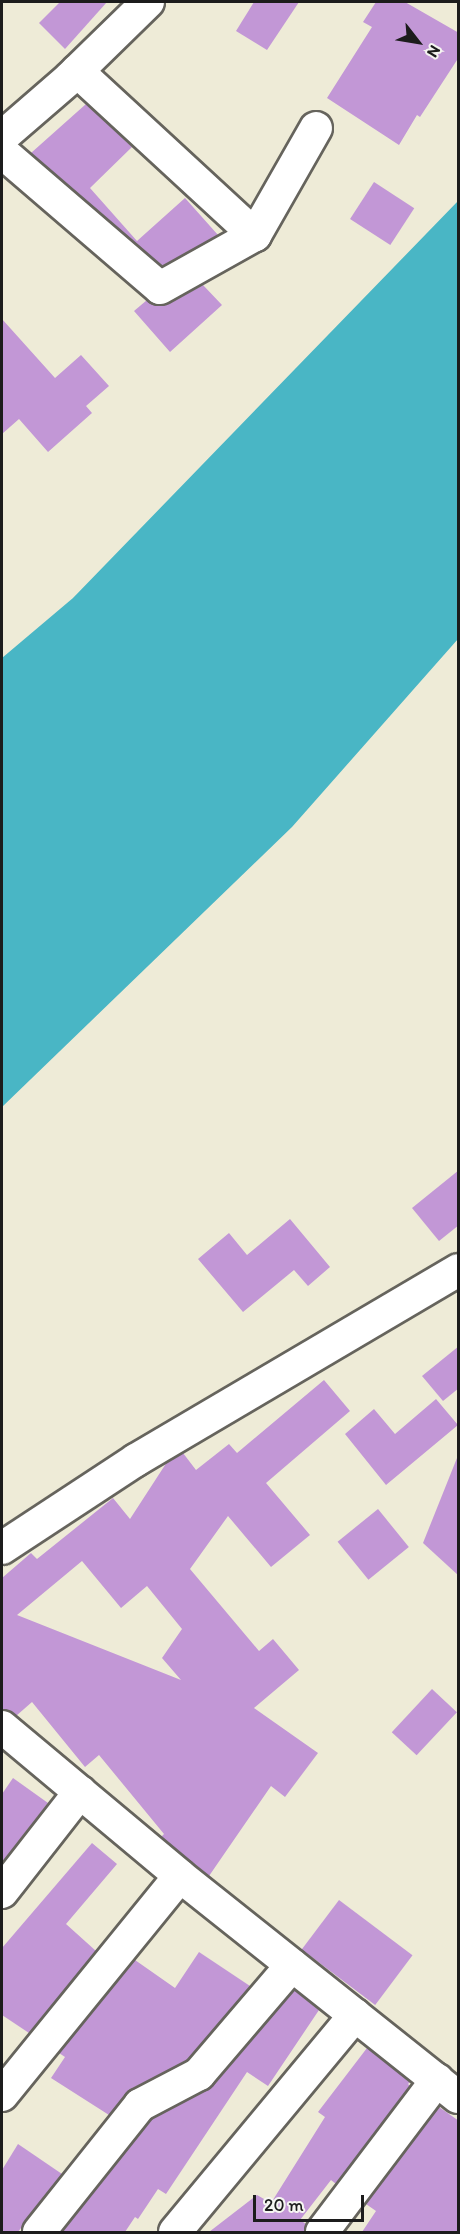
<!DOCTYPE html>
<style>
body{margin:0}
#map{position:relative;width:460px;height:2234px;overflow:hidden;background:#eeebd7;font-family:Itim,sans-serif}
div>[style]{position:absolute}
[style*='--x']{left:calc(var(--x)*1px);top:calc(var(--y)*1px);width:calc(var(--w)*1px);rotate:calc(var(--a)*1deg)}
.water>*{inset:0;background:#49b6c5}
.building>*{inset:0;background:#c297d6;transform-origin:0 0}
.roads{filter:drop-shadow(2px 0 #66645d) drop-shadow(-2px 0 #66645d) drop-shadow(0 2px #66645d) drop-shadow(0 -2px #66645d)}
.minor>*{height:32px;margin:-16px;padding:0 16px;transform-origin:16px;border-radius:16px;background:#fff}
span{translate:-50% -50%;white-space:nowrap;text-align:center;line-height:1.15;-webkit-text-stroke:4.5px #f6f6f2;paint-order:stroke}
.frame{position:absolute;inset:0;border:3px solid #1c1c1c;pointer-events:none}
.north{position:absolute;left:388px;top:12px;width:60px;height:60px;-webkit-text-stroke:4px #f6f6f2;paint-order:stroke;rotate:121deg;font-size:16px;font-weight:700;line-height:24px;text-align:center;color:#1c1c1c}
.north::after{content:'';display:block;margin:auto;width:21px;height:27px;background:#1c1c1c;clip-path:polygon(50% 0,100% 100%,50% 72%,0 100%)}
.scale{position:absolute;left:253px;top:2195px;width:111px;height:27px;box-sizing:border-box;border:3px solid #1c1c1c;border-top:0;padding-left:8px;font-size:18px;line-height:21px;white-space:nowrap;color:#1c1c1c;-webkit-text-stroke:4px #f6f6f2;paint-order:stroke}
</style>
<div id="map">
<div class="water">
<div style="clip-path:polygon(458px 201px,458px 639px,292px 827px,2px 1107px,2px 658px,73px 598px)"></div>
</div>
<div class="building">
<div style="clip-path:polygon(60px 2px,107px 2px,65px 49px,39px 23px)"></div>
<div style="clip-path:polygon(254px 2px,299px 2px,267px 50px,236px 31px)"></div>
<div style="clip-path:polygon(376px 2px,405px 2px,459px 33px,459px 57px,420px 117px,417px 115px,399px 145px,327px 98px,372px 27px,363px 22px)"></div>
<div style="clip-path:polygon(86px 104px,132px 147px,90px 188px,137px 241px,185px 198px,218px 235px,162px 266px,31px 153px)"></div>
<div style="left:374px;top:182px;width:48px;height:44px;rotate:33deg"></div>
<div style="clip-path:polygon(203px 285px,222px 305px,170px 352px,134px 311px,147px 300px,158px 306px,168px 304px)"></div>
<div style="clip-path:polygon(2px 319px,55px 378px,81px 355px,109px 386px,86px 406px,92px 413px,48px 452px,19px 419px,2px 434px)"></div>
<div style="clip-path:polygon(459px 1170px,459px 1225px,439px 1241px,412px 1208px)"></div>
<div style="clip-path:polygon(290px 1219px,330px 1267px,308px 1286px,294px 1270px,243px 1312px,198px 1259px,229px 1233px,247px 1255px)"></div>
<div style="clip-path:polygon(459px 1346px,459px 1388px,443px 1401px,422px 1376px)"></div>
<div style="clip-path:polygon(evenodd,324px 1380px,350px 1411px,266px 1483px,310px 1535px,271px 1567px,228px 1516px,190px 1569px,259px 1651px,273px 1639px,299px 1670px,254px 1708px,318px 1753px,285px 1797px,271px 1786px,209px 1876px,161px 1837px,164px 1834px,99px 1755px,85px 1767px,32px 1702px,16px 1716px,2px 1710px,2px 1578px,31px 1553px,37px 1559px,113px 1498px,130px 1519px,167px 1462px,183px 1453px,196px 1470px,229px 1444px,237px 1453px,324px 1380px,82px 1561px,121px 1608px,147px 1586px,182px 1629px,162px 1658px,181px 1680px,17px 1615px,82px 1561px)"></div>
<div style="clip-path:polygon(436px 1399px,458px 1425px,386px 1485px,345px 1434px,374px 1409px,395px 1434px)"></div>
<div style="clip-path:polygon(457px 1458px,459px 1459px,459px 1576px,423px 1543px)"></div>
<div style="left:378px;top:1509px;width:49px;height:52px;rotate:51deg"></div>
<div style="left:432px;top:1689px;width:34px;height:59px;rotate:43deg"></div>
<div style="clip-path:polygon(13px 1778px,48px 1803px,2px 1863px,2px 1794px)"></div>
<div style="clip-path:polygon(92px 1843px,117px 1864px,66px 1924px,96px 1951px,29px 2033px,2px 2015px,2px 1948px)"></div>
<div style="left:339px;top:1900px;width:92px;height:62px;rotate:37deg"></div>
<div style="clip-path:polygon(199px 1952px,250px 1986px,188px 2060px,131px 2089px,109px 2115px,51px 2078px,65px 2057px,59px 2053px,135px 1960px,175px 1988px)"></div>
<div style="clip-path:polygon(294px 1990px,319px 2010px,268px 2086px,247px 2072px,166px 2194px,158px 2189px,138px 2219px,135px 2217px,125px 2232px,62px 2232px,152px 2119px,213px 2086px)"></div>
<div style="clip-path:polygon(367px 2048px,410px 2082px,408px 2084px,410px 2086px,336px 2184px,331px 2180px,300px 2220px,306px 2224px,304px 2232px,209px 2232px,257px 2195px,271px 2203px,325px 2117px,318px 2112px)"></div>
<div style="clip-path:polygon(439px 2107px,459px 2121px,459px 2232px,362px 2232px,376px 2211px,366px 2204px)"></div>
<div style="clip-path:polygon(18px 2144px,62px 2174px,18px 2232px,2px 2232px,2px 2170px)"></div>
</div>
<div class="roads">
<div class="minor">
<div style="--x:77;--y:71;--w:242;--a:42.7"></div>
<div style="--x:2;--y:137;--w:90;--a:-40.9"></div>
<div style="--x:70;--y:78;--w:109;--a:-44.3"></div>
<div style="--x:2;--y:152;--w:208;--a:40.7"></div>
<div style="--x:160;--y:288;--w:109;--a:-29.2"></div>
<div style="--x:255;--y:235;--w:123;--a:-60.3"></div>
<div style="--x:2;--y:1548;--w:160;--a:-33.3"></div>
<div style="--x:136;--y:1460;--w:374;--a:-30.5"></div>
<div style="--x:2;--y:1727;--w:232;--a:39.9"></div>
<div style="--x:180;--y:1876;--w:355;--a:38.5"></div>
<div style="--x:2;--y:1892;--w:127;--a:-52"></div>
<div style="--x:2;--y:2095;--w:282;--a:-50.9"></div>
<div style="--x:39;--y:2232;--w:162;--a:-51.5"></div>
<div style="--x:140;--y:2105;--w:67;--a:-27.7"></div>
<div style="--x:199;--y:2074;--w:143;--a:-49.5"></div>
<div style="--x:175;--y:2232;--w:282;--a:-50.3"></div>
<div style="--x:322;--y:2232;--w:191;--a:-52.9"></div>
</div>
</div>
<div class="frame"></div>
<div class="north">N</div>
<div class="scale">20 m</div>
</div>
